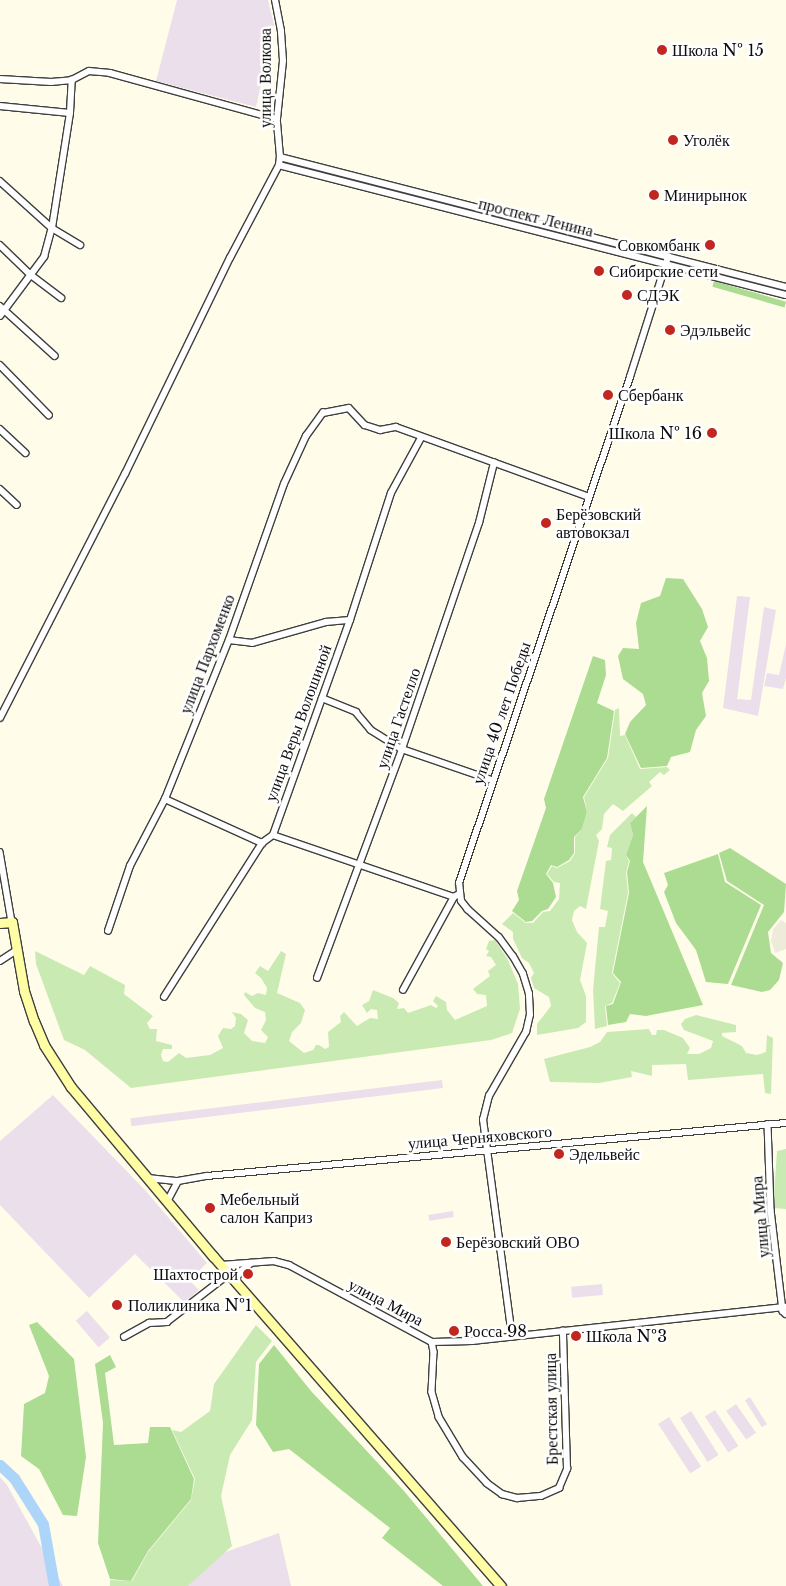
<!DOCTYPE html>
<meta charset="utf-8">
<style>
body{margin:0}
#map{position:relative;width:786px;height:1586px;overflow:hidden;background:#fffdea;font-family:"Libre Baskerville",serif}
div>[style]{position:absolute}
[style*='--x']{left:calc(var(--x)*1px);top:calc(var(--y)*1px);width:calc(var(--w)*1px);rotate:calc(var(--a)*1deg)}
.industrial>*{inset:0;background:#ebdfeb;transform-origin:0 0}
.green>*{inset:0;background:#caeab3}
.forest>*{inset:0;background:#abdc92;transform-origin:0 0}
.plaza>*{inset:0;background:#eeebda}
.river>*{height:11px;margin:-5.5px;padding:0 5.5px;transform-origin:5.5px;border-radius:5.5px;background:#add5f9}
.roads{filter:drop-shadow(1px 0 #3f3f3f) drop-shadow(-1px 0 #3f3f3f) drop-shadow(0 1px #3f3f3f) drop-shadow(0 -1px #3f3f3f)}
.minor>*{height:5.5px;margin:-2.75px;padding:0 2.75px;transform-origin:2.75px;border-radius:2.75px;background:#fff}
.secondary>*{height:9px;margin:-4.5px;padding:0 4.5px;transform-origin:4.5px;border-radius:4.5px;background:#fffea5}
.dots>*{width:14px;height:14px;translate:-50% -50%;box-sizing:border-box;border:2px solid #fff;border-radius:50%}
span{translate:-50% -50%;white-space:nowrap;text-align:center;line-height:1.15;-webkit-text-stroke:5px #fff;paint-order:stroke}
.poi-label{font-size:16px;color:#0c0c0c}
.left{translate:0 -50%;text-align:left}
.right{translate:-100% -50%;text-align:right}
.street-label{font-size:16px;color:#0c0c0c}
</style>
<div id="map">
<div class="industrial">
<div style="clip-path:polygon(177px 0,268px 0,274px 25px,256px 107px,156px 81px)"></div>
<div style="clip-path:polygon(737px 596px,750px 597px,736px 708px,737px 699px,751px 700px,764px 607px,776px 610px,758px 716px,723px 708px)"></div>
<div style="clip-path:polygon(786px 644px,786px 678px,783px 689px,764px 686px,767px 673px,779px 675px)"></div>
<div style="left:442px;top:1080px;width:8px;height:314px;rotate:83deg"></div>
<div style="clip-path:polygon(53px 1095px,145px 1190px,207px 1263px,189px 1280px,199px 1290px,185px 1303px,135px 1254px,89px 1298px,0 1205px,0 1141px)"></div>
<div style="left:453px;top:1211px;width:6px;height:25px;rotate:81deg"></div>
<div style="left:602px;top:1284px;width:11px;height:31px;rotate:85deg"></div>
<div style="left:87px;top:1311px;width:35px;height:15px;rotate:49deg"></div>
<div style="left:750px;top:1397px;width:32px;height:6px;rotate:58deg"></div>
<div style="left:736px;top:1404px;width:35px;height:12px;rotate:55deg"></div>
<div style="left:715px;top:1410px;width:43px;height:12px;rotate:57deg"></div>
<div style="left:691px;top:1411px;width:52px;height:13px;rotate:58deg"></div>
<div style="left:669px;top:1417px;width:59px;height:13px;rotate:57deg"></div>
<div style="clip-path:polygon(0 1477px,7px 1485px,63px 1586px,0 1586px)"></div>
<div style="clip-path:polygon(279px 1533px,291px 1586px,129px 1586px)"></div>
</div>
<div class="green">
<div style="clip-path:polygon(619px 708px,620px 736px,625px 735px,640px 769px,667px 767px,670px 770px,664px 775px,660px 772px,649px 782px,652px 786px,623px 811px,613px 804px,604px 814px,602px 829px,596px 835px,599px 841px,586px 909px,580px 906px,574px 911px,572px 920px,577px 932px,587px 943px,580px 980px,586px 996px,586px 1022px,578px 1028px,537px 1035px,537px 1024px,551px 1006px,549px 997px,534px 988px,531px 978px,534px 973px,529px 963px,522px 958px,513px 939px,513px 932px,502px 924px,513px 913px,526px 923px,533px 923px,543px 912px,550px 911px,559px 899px,560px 883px,554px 882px,547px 874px,552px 866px,557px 868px,570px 861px,575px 853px,575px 837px,582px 829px,587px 812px,584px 797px,608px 758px,615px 710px)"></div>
<div style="clip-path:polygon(632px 813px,636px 817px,630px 823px,633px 835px,626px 855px,629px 861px,626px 873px,628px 893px,612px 973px,620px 983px,612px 1003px,605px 1006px,607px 1026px,595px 1029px,593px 990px,599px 927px,605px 927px,608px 911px,600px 909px,606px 861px,611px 860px,612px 848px,607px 847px,610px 835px)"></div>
<div style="clip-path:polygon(495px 940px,507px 958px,518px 984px,520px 1009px,512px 1033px,491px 1040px,131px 1088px,85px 1050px,64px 1040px,36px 964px,35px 951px,84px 975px,90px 966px,125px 985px,124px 994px,153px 1016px,147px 1023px,150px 1029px,157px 1029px,156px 1041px,172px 1045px,172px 1049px,163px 1049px,161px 1055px,163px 1061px,168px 1062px,179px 1053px,186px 1058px,210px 1055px,223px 1048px,218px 1036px,223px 1028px,231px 1029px,235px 1026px,236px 1018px,232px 1012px,241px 1014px,248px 1020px,244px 1033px,252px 1041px,265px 1043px,268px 1037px,261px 1030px,266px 1020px,265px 1012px,255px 1008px,244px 995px,245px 992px,252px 996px,258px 993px,266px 995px,267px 988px,261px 978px,255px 973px,260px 966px,268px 971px,281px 951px,286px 954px,277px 993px,300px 1003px,305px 1010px,301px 1023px,292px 1032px,289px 1041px,304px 1053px,313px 1050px,316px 1045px,319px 1045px,325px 1049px,329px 1047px,328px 1032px,341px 1022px,340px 1016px,344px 1012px,357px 1026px,370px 1018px,378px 1019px,377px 1010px,371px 1009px,367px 1013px,362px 1005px,369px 1001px,373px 990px,393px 998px,399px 1003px,397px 1009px,404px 1008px,408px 1013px,431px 1005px,436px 1008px,438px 1006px,433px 1001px,436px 996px,446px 1002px,447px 1010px,455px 1020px,487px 1006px,486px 995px,477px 994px,473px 989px,490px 976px,488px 971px,496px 965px,491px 957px,486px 956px,489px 951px,486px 949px,489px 941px)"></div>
<div style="clip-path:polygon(696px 1015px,736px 1025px,736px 1032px,722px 1033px,722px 1036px,742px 1046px,746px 1053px,757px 1055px,766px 1052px,767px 1035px,773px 1038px,771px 1094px,765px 1093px,763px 1074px,688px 1080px,686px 1064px,652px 1065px,652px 1076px,631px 1071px,632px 1077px,599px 1083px,550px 1082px,544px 1059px,590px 1047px,600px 1042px,607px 1032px,649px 1029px,652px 1035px,656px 1035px,657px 1030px,664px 1030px,683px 1038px,690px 1048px,687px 1054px,699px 1054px,711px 1048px,713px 1041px,684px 1030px,681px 1024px,685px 1019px)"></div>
<div style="clip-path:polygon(786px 1149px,786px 1209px,773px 1208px,777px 1151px)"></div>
<div style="clip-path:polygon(256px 1325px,272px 1341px,256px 1362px,252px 1420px,230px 1455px,221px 1496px,232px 1546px,188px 1586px,110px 1586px,110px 1580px,132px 1581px,148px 1552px,191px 1500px,195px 1479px,172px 1430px,181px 1432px,210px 1411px,214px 1384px)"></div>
</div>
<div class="forest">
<div style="left:714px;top:281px;width:75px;height:6px;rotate:16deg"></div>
<div style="clip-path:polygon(666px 578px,683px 579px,702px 609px,708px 627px,700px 641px,707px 658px,709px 681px,702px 693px,706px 716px,696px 730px,690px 752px,671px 757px,667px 766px,641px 768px,625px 734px,630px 722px,646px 705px,643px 694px,623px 679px,618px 656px,623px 648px,639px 649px,636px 623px,641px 603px,660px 596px)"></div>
<div style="clip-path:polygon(593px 656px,605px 660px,606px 675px,597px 703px,614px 711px,607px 758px,583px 797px,587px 812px,582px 829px,574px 837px,574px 853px,569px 860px,557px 867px,551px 865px,546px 874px,553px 883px,556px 897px,548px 909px,542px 911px,532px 921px,526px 922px,512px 911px,519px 900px,517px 891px,546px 808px,544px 799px)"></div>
<div style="clip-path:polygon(647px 806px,643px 862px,703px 1005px,646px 1016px,630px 1014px,626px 1022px,608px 1025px,606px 1006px,613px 1004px,621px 982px,613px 973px,629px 893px,627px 872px,630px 861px,626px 855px,633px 835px,630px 823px)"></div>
<div style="clip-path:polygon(730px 848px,786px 884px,784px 912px,768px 932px,771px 953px,783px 963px,779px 980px,770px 990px,762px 992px,731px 985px,764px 905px,727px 881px,719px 853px)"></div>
<div style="clip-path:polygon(718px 854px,725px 882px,761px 905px,728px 984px,706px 982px,696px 950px,676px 923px,664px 892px,668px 885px,664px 873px)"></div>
<div style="clip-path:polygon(37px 1322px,74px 1359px,86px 1457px,77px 1516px,63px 1515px,39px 1469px,21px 1456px,24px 1404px,45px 1393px,49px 1376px,29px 1325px)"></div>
<div style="clip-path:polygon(274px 1345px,311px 1391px,404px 1491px,483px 1586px,443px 1586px,382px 1538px,390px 1528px,289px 1449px,273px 1452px,256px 1425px,259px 1364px)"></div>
<div style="clip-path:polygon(110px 1355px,116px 1367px,105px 1373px,114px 1445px,148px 1443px,150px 1427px,170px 1427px,194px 1479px,191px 1499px,148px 1551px,131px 1581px,110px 1579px,98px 1543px,103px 1423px,95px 1364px)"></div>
</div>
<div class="plaza">
<div style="clip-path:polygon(781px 920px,786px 923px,786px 949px,775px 953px,771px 941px,773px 929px)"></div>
</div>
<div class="river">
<div style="--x:0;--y:1465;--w:19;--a:43"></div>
<div style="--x:14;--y:1478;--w:54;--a:57.8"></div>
<div style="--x:43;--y:1524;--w:63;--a:79.9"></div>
</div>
<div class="roads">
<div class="minor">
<div style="--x:0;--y:79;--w:51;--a:3.4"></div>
<div style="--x:51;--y:82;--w:21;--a:-5"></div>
<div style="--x:72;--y:80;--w:19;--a:-28"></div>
<div style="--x:89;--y:71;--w:21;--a:5"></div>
<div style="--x:110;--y:73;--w:173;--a:15.4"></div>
<div style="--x:0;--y:106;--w:70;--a:5.7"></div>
<div style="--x:280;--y:157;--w:522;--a:14.41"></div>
<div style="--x:279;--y:165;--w:523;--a:14.38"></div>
<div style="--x:0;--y:181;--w:70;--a:42.1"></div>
<div style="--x:52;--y:228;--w:33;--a:31"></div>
<div style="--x:0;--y:245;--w:43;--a:44.1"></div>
<div style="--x:31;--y:275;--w:38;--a:37"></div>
<div style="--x:0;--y:306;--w:74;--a:42.3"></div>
<div style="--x:0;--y:316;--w:74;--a:-53.3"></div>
<div style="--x:44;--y:257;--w:30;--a:-75"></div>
<div style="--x:52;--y:228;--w:116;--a:-81.1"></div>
<div style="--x:70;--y:113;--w:33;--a:-87"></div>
<div style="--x:0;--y:365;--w:70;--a:45.6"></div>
<div style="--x:0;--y:429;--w:35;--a:43"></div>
<div style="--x:0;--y:489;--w:23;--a:43"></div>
<div style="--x:229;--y:640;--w:23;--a:7"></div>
<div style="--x:252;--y:643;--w:77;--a:-15.8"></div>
<div style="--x:326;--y:622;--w:24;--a:-5"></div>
<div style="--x:322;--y:698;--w:37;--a:22"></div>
<div style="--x:356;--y:712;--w:23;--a:50"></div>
<div style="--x:371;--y:730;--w:36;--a:32"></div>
<div style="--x:402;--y:749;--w:95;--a:19"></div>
<div style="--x:0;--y:718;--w:274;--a:-62.9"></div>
<div style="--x:125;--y:474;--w:240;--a:-64.1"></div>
<div style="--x:230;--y:258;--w:105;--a:-62.2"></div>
<div style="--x:279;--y:165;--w:8;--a:-83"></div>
<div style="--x:280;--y:157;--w:38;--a:-95"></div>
<div style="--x:277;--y:119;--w:58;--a:-84.1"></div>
<div style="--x:283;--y:61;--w:30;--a:-94"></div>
<div style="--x:281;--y:31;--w:32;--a:-101"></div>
<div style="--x:165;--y:799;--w:107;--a:24.4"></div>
<div style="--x:273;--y:835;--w:191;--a:18.9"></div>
<div style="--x:454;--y:897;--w:6;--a:-31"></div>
<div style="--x:0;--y:852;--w:71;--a:80.3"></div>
<div style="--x:108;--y:931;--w:69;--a:-71.3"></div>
<div style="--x:130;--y:866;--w:76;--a:-62.4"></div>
<div style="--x:165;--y:799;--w:171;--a:-68.1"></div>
<div style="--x:229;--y:640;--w:165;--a:-70.6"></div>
<div style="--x:284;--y:484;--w:53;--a:-65.4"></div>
<div style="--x:306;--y:436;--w:29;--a:-54"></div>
<div style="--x:323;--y:413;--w:26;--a:-11"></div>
<div style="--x:349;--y:408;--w:23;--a:47"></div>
<div style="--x:365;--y:425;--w:16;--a:18"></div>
<div style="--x:380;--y:430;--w:16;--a:-11"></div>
<div style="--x:396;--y:427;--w:205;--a:19.9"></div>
<div style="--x:0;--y:961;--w:20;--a:-33"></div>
<div style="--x:317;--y:978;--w:244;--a:-69.6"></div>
<div style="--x:402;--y:749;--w:239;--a:-71.2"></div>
<div style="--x:479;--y:523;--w:62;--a:-76"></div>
<div style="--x:403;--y:990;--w:106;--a:-61.3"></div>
<div style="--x:164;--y:997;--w:183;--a:-57.5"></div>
<div style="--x:262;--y:843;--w:14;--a:-36"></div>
<div style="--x:273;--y:835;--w:228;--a:-70.3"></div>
<div style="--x:350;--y:620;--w:133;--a:-72.1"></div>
<div style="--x:391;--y:493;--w:63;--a:-61.4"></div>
<div style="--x:768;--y:1124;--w:86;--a:88"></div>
<div style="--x:771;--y:1210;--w:102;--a:83.2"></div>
<div style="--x:783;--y:1311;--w:4;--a:45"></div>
<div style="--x:148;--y:1178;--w:30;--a:6"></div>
<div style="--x:168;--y:1200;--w:21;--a:-62"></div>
<div style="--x:178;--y:1181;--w:29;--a:-10"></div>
<div style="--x:207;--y:1176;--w:581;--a:-5.23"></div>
<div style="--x:221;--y:1265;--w:53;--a:-4.3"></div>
<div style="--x:274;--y:1261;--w:16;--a:15"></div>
<div style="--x:289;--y:1265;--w:162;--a:28.3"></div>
<div style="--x:432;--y:1342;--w:40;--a:-1.4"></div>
<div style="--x:472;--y:1341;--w:316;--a:-6.2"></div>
<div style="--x:235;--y:1281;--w:10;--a:-61"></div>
<div style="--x:240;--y:1272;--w:14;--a:-39"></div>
<div style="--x:124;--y:1337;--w:29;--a:-29"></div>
<div style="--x:149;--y:1323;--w:18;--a:-3"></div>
<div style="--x:167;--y:1322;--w:78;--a:-37.7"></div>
<div style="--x:512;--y:1337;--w:219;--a:-97.6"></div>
<div style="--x:483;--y:1120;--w:25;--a:-76"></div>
<div style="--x:489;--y:1096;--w:74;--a:-60"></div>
<div style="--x:526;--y:1032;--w:17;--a:-77"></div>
<div style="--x:530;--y:1015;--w:21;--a:-93"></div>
<div style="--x:529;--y:994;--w:21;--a:-107"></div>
<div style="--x:523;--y:974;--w:20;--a:-120"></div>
<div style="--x:513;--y:957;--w:24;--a:-126"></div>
<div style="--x:499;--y:938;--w:42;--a:-137.9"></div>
<div style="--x:468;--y:910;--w:11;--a:-128"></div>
<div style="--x:461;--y:901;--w:18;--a:-96"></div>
<div style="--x:459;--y:883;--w:534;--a:-71.33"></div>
<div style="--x:630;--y:377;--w:126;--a:-72.4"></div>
<div style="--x:432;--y:1342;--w:10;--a:79"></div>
<div style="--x:434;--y:1352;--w:40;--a:92.9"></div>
<div style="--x:432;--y:1392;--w:26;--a:74"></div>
<div style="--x:439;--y:1417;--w:47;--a:59"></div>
<div style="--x:463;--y:1457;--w:35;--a:47"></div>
<div style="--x:487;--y:1483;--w:19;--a:36"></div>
<div style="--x:502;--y:1494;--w:16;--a:15"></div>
<div style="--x:517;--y:1498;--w:24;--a:-5"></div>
<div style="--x:541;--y:1496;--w:20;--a:-24"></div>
<div style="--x:559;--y:1488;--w:21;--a:-67"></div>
<div style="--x:567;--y:1469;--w:138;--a:-91.7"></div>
</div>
<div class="secondary">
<div style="--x:0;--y:923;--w:12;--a:-5"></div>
<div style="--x:12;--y:922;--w:70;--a:80.1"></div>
<div style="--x:24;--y:991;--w:32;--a:72"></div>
<div style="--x:34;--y:1021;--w:26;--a:67"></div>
<div style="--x:44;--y:1045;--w:50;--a:57.3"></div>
<div style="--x:71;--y:1087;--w:221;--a:50"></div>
<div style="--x:213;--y:1256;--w:438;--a:48.9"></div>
</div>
</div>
<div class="dots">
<div style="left:662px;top:50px;background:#c1271f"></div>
<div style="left:673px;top:140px;background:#c1271f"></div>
<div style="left:654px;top:195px;background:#c1271f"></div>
<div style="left:710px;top:245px;background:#c1271f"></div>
<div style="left:599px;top:271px;background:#c1271f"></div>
<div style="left:627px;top:295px;background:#c1271f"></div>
<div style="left:670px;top:330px;background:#c1271f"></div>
<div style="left:608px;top:395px;background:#c1271f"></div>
<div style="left:712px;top:433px;background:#c1271f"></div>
<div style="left:546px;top:523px;background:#c1271f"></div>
<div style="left:559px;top:1154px;background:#c1271f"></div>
<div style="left:210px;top:1208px;background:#c1271f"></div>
<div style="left:446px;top:1242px;background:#c1271f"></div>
<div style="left:248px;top:1274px;background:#c1271f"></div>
<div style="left:117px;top:1305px;background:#c1271f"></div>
<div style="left:454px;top:1331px;background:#c1271f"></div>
<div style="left:576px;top:1336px;background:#c1271f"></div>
</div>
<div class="poi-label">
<span class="left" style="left:672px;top:50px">Школа № 15</span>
<span class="left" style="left:683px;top:140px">Уголёк</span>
<span class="left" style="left:664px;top:195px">Минирынок</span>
<span class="right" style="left:700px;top:245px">Совкомбанк</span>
<span class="left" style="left:609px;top:271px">Сибирские сети</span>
<span class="left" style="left:637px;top:295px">СДЭК</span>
<span class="left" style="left:680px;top:330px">Эдэльвейс</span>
<span class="left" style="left:618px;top:395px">Сбербанк</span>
<span class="right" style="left:702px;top:433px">Школа № 16</span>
<span class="left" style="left:556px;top:523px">Берёзовский<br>автовокзал</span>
<span class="left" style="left:569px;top:1154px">Эдельвейс</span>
<span class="left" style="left:220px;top:1208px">Мебельный<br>салон Каприз</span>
<span class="left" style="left:456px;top:1242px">Берёзовский ОВО</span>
<span class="right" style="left:238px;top:1274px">Шахтострой</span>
<span class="left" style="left:128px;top:1305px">Поликлиника №1</span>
<span class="left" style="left:464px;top:1331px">Росса 98</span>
<span class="left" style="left:586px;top:1336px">Школа №3</span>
</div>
<div class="street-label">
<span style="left:265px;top:78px;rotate:-90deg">улица Волкова</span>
<span style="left:536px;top:217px;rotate:14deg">проспект Ленина</span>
<span style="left:207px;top:654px;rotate:-69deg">улица Пархоменко</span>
<span style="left:501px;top:713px;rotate:-71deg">улица 40 лет Победы</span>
<span style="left:398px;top:718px;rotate:-71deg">улица Гастелло</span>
<span style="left:298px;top:723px;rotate:-70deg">улица Веры Волошиной</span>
<span style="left:480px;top:1137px;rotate:-5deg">улица Черняховского</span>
<span style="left:760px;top:1217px;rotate:-95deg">улица Мира</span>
<span style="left:386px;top:1302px;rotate:28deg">улица Мира</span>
<span style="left:551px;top:1409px;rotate:-91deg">Брестская улица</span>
</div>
</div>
